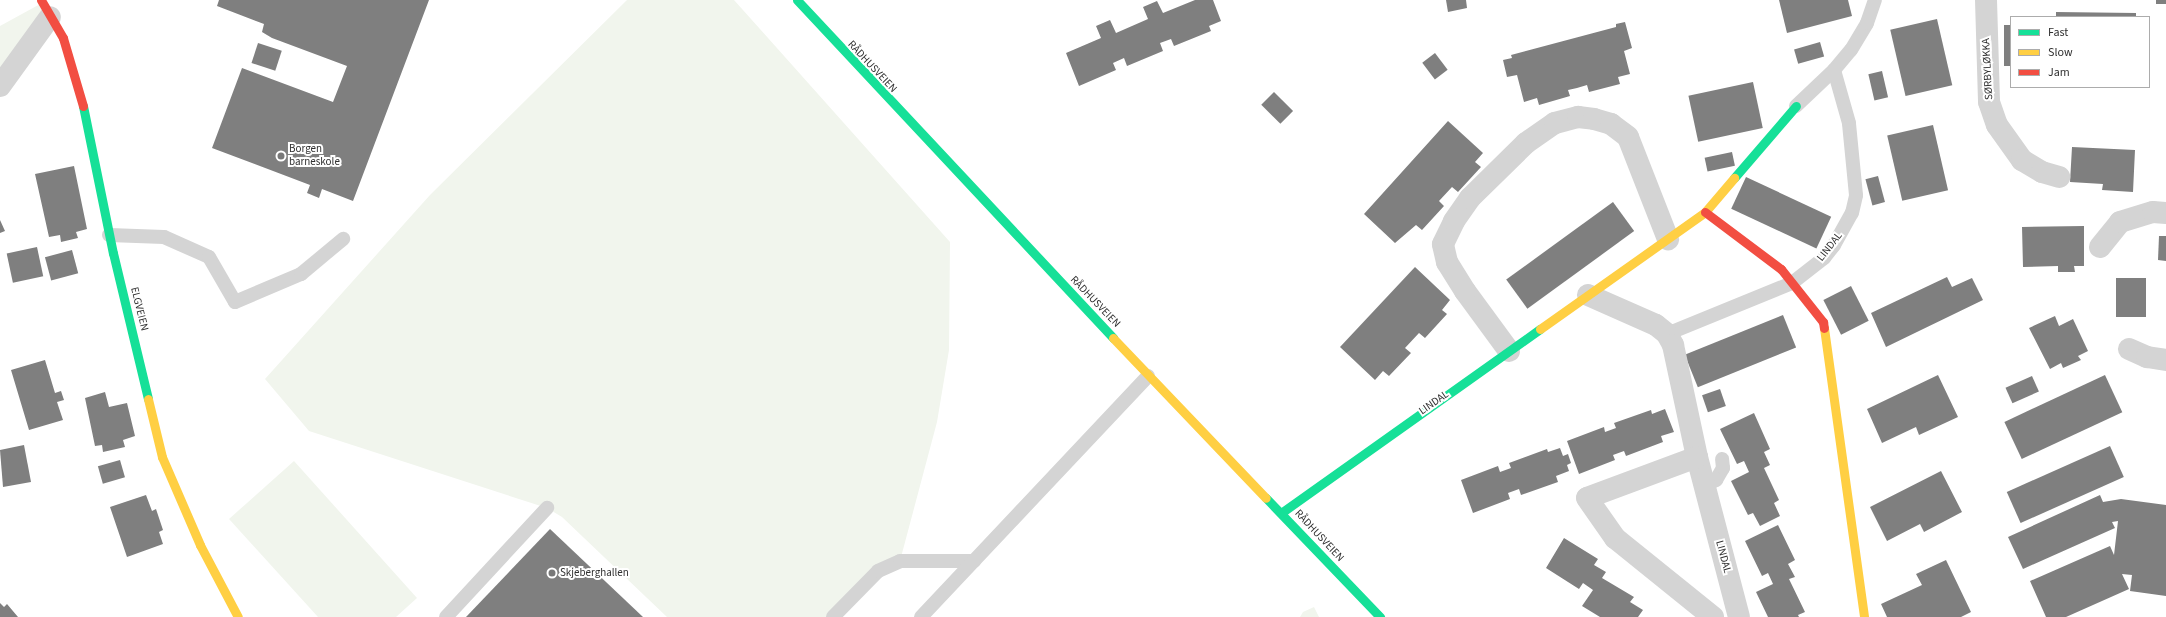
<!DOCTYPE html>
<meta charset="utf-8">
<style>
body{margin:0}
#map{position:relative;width:2166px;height:617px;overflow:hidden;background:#fff;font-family:"Source Sans 3",sans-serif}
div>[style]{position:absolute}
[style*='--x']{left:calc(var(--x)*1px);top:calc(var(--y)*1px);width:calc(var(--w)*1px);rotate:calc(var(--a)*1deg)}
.green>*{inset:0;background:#f1f5ed}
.building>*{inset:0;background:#7f7f7f;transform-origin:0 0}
.lane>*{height:14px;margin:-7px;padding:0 7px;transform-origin:7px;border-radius:7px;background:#d4d4d4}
.street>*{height:22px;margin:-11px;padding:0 11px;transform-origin:11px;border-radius:11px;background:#d4d4d4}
.fast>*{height:9px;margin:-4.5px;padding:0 4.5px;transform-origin:4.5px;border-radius:4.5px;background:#16e098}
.slow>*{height:9px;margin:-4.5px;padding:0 4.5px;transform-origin:4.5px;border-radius:4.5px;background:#ffcf43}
.jam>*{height:9px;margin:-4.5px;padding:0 4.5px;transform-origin:4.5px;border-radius:4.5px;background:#f24e42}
.dots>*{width:11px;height:11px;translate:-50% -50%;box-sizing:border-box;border:2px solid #fff;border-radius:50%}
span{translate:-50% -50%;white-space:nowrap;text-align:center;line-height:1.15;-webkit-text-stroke:4px #fff;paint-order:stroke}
.street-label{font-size:11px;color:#303030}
.poi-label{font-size:11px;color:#303030}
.left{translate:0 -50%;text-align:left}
.legend{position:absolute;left:2010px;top:16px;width:140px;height:72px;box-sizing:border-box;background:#fff;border:1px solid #acacac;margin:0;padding:5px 7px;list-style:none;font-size:12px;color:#303030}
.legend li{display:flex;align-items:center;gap:8px;height:20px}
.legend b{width:20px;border:1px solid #acacac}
</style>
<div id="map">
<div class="green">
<div style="clip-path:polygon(627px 0,734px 0,950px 242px,949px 350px,937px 422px,900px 561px,833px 617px,667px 617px,562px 517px,547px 508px,309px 431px,265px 379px,430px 195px)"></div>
<div style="clip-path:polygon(42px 3px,50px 17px,0 86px,0 26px)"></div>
<div style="clip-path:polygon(294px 461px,417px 598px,396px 617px,318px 617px,229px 519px)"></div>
<div style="clip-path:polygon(1314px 607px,1319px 617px,1300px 617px,1303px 612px)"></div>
</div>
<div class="building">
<div style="clip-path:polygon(219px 0,429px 0,353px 201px,322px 189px,319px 198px,307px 193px,310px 185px,212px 148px,242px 68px,333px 102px,347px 66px,272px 38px,262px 32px,264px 24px,217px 6px)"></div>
<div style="clip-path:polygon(1195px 0,1213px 0,1221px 21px,1209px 26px,1211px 31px,1174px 46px,1171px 39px,1160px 43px,1163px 51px,1127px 66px,1124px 58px,1113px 63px,1116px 70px,1079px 86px,1066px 53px,1101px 38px,1096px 26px,1110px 20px,1116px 33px,1148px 19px,1143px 7px,1157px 1px,1163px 13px)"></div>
<div style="clip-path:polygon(1446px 0,1466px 0,1467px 8px,1448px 12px)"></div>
<div style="clip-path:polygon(1779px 0,1848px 0,1852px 16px,1787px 33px)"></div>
<div style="left:2156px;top:0;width:10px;height:4px"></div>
<div style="clip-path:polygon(2056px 12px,2136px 13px,2136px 17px,2056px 17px)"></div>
<div style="left:1937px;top:19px;width:68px;height:48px;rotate:77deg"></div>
<div style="clip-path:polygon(1625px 22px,1632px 48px,1624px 51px,1630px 74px,1618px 77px,1620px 84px,1589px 92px,1587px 85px,1577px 88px,1568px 90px,1570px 96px,1539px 105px,1537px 98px,1524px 102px,1517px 75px,1507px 77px,1503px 60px,1512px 58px,1511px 55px,1616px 27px,1616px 24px)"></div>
<div style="left:2004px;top:25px;width:7px;height:41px"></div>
<div style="left:1820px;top:42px;width:15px;height:27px;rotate:74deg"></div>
<div style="left:258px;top:43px;width:25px;height:21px;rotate:18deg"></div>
<div style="left:1435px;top:53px;width:21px;height:16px;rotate:53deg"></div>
<div style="left:1882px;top:71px;width:27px;height:14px;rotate:77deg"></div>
<div style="left:1753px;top:82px;width:47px;height:66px;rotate:78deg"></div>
<div style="left:1274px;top:92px;width:27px;height:18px;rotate:45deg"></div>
<div style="clip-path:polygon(1448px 121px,1483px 153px,1475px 162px,1481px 167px,1458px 192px,1452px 187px,1439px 201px,1444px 206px,1422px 230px,1416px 225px,1395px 243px,1364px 214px)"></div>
<div style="left:1933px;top:125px;width:67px;height:47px;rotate:77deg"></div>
<div style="clip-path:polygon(2072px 147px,2135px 150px,2133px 192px,2102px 190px,2103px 184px,2070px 182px)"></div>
<div style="left:1732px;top:152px;width:14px;height:28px;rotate:78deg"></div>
<div style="clip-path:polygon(74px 166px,87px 229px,76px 232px,78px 238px,61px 242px,60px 235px,49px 237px,35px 174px)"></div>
<div style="left:1878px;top:176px;width:27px;height:13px;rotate:75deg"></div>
<div style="left:1746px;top:177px;width:94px;height:35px;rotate:25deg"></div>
<div style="left:1613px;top:202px;width:36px;height:132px;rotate:54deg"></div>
<div style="clip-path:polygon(0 220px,5px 231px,0 233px)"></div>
<div style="clip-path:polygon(2084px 226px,2084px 266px,2074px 266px,2075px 272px,2058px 272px,2058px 266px,2023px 267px,2022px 227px)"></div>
<div style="clip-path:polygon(2159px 236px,2166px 236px,2166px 261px,2158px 260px)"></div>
<div style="left:37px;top:247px;width:30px;height:31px;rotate:78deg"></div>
<div style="left:72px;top:250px;width:24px;height:28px;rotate:75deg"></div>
<div style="clip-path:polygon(1415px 267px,1450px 300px,1442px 310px,1447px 314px,1425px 338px,1419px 333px,1405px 348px,1411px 353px,1389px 376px,1383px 371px,1375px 380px,1340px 347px)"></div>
<div style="clip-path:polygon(1947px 277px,1952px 287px,1972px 278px,1983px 300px,1886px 347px,1871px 313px)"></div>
<div style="left:2116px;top:278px;width:30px;height:39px"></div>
<div style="left:1851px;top:286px;width:39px;height:31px;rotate:63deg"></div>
<div style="left:1783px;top:315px;width:35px;height:106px;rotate:68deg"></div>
<div style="clip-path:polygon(2055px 316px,2059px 326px,2073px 319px,2088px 351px,2078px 356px,2081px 360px,2063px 368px,2061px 363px,2050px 369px,2029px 328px)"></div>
<div style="clip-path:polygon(45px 360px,55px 393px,61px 391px,64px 400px,57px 402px,63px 420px,29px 430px,11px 370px)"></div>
<div style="clip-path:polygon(1938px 375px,1958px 417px,1919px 435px,1916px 427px,1882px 443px,1867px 409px)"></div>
<div style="left:2105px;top:375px;width:41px;height:111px;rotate:65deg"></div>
<div style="left:2032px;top:376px;width:17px;height:29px;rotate:66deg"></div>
<div style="left:1720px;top:389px;width:18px;height:19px;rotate:71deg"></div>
<div style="clip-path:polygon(105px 392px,109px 407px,127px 403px,135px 436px,123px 440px,125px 447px,103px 452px,102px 445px,95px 446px,85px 398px)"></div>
<div style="clip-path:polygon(1665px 409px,1674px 432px,1661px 436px,1663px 442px,1626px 456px,1624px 451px,1613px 455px,1615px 460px,1579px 474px,1567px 441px,1604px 427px,1605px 432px,1616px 428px,1614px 423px,1651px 410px,1652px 414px)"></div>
<div style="clip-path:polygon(1754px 413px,1770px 449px,1764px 452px,1770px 465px,1764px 468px,1779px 500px,1774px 503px,1780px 516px,1760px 526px,1753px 513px,1748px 515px,1731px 481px,1749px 472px,1744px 461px,1737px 464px,1720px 429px)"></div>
<div style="clip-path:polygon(24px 445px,31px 482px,3px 487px,0 450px)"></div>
<div style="left:2110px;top:446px;width:34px;height:113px;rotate:66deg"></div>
<div style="clip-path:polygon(1560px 448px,1563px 456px,1568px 454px,1571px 463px,1567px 465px,1569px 471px,1556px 476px,1558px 482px,1521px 495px,1519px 489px,1508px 493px,1510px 499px,1473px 513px,1461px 480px,1498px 466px,1500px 472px,1511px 468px,1509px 463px,1547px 449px,1548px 452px)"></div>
<div style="left:120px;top:460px;width:18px;height:23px;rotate:74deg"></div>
<div style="clip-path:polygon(1941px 471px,1962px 512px,1924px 532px,1920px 524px,1887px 541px,1870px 507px)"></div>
<div style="clip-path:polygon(146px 495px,152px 511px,156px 509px,163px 530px,159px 532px,163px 544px,127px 557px,110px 507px)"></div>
<div style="clip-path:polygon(2100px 495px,2103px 502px,2121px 499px,2166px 505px,2166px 596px,2130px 591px,2132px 575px,2122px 574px,2129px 589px,2066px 617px,2046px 617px,2030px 581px,2110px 546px,2114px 555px,2118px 521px,2112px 522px,2115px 528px,2023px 569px,2008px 537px)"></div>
<div style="clip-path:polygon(1778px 525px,1795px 560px,1788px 564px,1795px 577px,1789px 579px,1805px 612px,1798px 615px,1799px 617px,1768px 617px,1756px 592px,1773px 584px,1768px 573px,1762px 576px,1745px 541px)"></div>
<div style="clip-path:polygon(550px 529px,643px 617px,466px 617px)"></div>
<div style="clip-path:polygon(1564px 538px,1598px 559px,1594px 565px,1606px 572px,1602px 578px,1634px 597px,1630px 602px,1643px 610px,1638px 617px,1600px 617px,1582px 606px,1593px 590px,1583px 583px,1579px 589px,1546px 568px)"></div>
<div style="clip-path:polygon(1946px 560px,1971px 612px,1961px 617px,1887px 617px,1881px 604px,1922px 585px,1916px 574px)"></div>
<div style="clip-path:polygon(0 603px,4px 607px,7px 604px,18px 617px,0 617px)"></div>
</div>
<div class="lane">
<div style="--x:1796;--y:106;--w:52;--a:-43.5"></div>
<div style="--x:1834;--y:70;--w:26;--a:-50"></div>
<div style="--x:1851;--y:50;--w:31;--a:-59"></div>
<div style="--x:1867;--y:23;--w:24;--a:-71"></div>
<div style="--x:109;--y:235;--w:55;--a:2.1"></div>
<div style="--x:164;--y:237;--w:49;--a:24"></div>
<div style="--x:209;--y:257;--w:52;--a:60"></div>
<div style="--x:235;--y:302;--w:72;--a:-23"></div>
<div style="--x:301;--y:274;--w:55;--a:-39.8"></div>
<div style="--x:1667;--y:334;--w:135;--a:-22.2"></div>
<div style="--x:1792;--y:283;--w:41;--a:-38"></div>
<div style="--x:1824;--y:258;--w:16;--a:-52"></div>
<div style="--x:1834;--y:245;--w:37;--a:-61"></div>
<div style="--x:1852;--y:213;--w:18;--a:-77"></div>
<div style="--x:1856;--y:195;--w:72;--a:-95.6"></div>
<div style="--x:1849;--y:123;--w:55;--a:-105.8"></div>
<div style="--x:1705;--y:486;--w:13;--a:-29"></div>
<div style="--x:1716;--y:480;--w:14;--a:-60"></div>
<div style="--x:1723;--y:468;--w:9;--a:-96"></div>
<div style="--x:446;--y:617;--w:149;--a:-47.2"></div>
<div style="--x:833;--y:617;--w:64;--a:-45.6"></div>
<div style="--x:878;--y:571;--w:24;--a:-24"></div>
<div style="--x:900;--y:561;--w:74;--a:0"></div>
<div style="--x:921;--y:617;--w:331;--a:-46.7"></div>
</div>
<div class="street">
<div style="--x:1986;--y:0;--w:102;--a:88.3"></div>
<div style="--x:1989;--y:102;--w:24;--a:71"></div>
<div style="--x:1997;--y:125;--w:43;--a:54.5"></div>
<div style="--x:2022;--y:160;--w:23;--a:31"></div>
<div style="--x:2042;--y:172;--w:18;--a:16"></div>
<div style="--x:0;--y:86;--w:85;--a:-54.1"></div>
<div style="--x:2100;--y:247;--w:32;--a:-51"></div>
<div style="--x:2120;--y:222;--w:34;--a:-17"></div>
<div style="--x:2153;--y:212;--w:13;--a:4"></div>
<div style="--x:1588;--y:295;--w:74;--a:23.8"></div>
<div style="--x:1656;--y:325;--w:14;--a:39"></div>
<div style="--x:1667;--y:334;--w:13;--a:61"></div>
<div style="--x:1673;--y:345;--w:115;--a:77.9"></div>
<div style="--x:1697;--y:457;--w:165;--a:75.3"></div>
<div style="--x:2129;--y:349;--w:20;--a:24"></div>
<div style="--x:2147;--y:357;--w:19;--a:9"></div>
<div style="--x:1509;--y:351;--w:74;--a:-126.3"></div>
<div style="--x:1465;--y:291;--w:34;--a:-122"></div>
<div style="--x:1447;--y:262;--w:18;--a:-103"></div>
<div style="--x:1443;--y:244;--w:25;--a:-64"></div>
<div style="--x:1454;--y:221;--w:28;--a:-55"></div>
<div style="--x:1470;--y:198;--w:78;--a:-44.5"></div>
<div style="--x:1526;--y:143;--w:35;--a:-35"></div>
<div style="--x:1555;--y:123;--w:24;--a:-15"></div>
<div style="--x:1578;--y:117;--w:16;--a:7"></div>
<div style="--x:1594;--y:119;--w:18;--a:16"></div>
<div style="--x:1611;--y:124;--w:21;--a:37"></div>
<div style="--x:1628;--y:137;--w:110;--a:68.6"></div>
<div style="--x:1697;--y:457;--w:117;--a:159.6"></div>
<div style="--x:1587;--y:498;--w:49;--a:55"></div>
<div style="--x:1615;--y:538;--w:126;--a:38.9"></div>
</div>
<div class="fast">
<div style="--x:797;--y:0;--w:463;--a:46.9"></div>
<div style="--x:83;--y:106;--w:150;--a:78.5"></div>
<div style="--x:113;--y:253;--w:150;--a:76.5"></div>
<div style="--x:1734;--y:178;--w:95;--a:-49.3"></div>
<div style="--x:1266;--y:498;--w:165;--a:46.2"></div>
<div style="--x:1281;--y:513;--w:318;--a:-35.4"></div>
</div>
<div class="slow">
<div style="--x:1824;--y:328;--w:292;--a:82.1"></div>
<div style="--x:1540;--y:329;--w:202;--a:-35.3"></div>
<div style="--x:1705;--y:212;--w:45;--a:-49.5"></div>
<div style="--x:1113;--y:338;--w:221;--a:46.3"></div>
<div style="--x:148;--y:399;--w:60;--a:76.4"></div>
<div style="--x:162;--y:457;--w:96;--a:66.6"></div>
<div style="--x:200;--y:545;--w:81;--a:62.2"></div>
</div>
<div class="jam">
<div style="--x:41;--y:0;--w:44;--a:59.9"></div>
<div style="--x:63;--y:38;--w:71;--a:73.6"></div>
<div style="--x:1705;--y:212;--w:95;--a:36.9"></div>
<div style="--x:1781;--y:269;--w:68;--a:51.6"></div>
<div style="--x:1823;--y:322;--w:6;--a:81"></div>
</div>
<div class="dots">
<div style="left:281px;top:156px;background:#787878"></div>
<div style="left:552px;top:573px;background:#787878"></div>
</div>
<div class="street-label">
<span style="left:872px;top:67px;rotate:47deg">RÅDHUSVEIEN</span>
<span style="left:1988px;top:69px;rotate:-93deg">SØRBYLØKKA</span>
<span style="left:1830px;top:247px;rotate:-52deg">LINDAL</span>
<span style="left:1095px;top:302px;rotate:46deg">RÅDHUSVEIEN</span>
<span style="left:139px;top:309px;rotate:76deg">ELGVEIEN</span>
<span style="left:1434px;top:403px;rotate:-35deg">LINDAL</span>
<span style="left:1319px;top:536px;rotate:47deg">RÅDHUSVEIEN</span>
<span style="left:1723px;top:557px;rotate:75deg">LINDAL</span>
</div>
<div class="poi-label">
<span class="left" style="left:289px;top:156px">Borgen<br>barneskole</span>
<span class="left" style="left:560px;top:573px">Skjeberghallen</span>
</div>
<ul class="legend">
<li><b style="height:5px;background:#16e098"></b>Fast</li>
<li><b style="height:5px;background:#ffcf43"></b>Slow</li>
<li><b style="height:5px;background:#f24e42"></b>Jam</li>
</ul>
</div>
